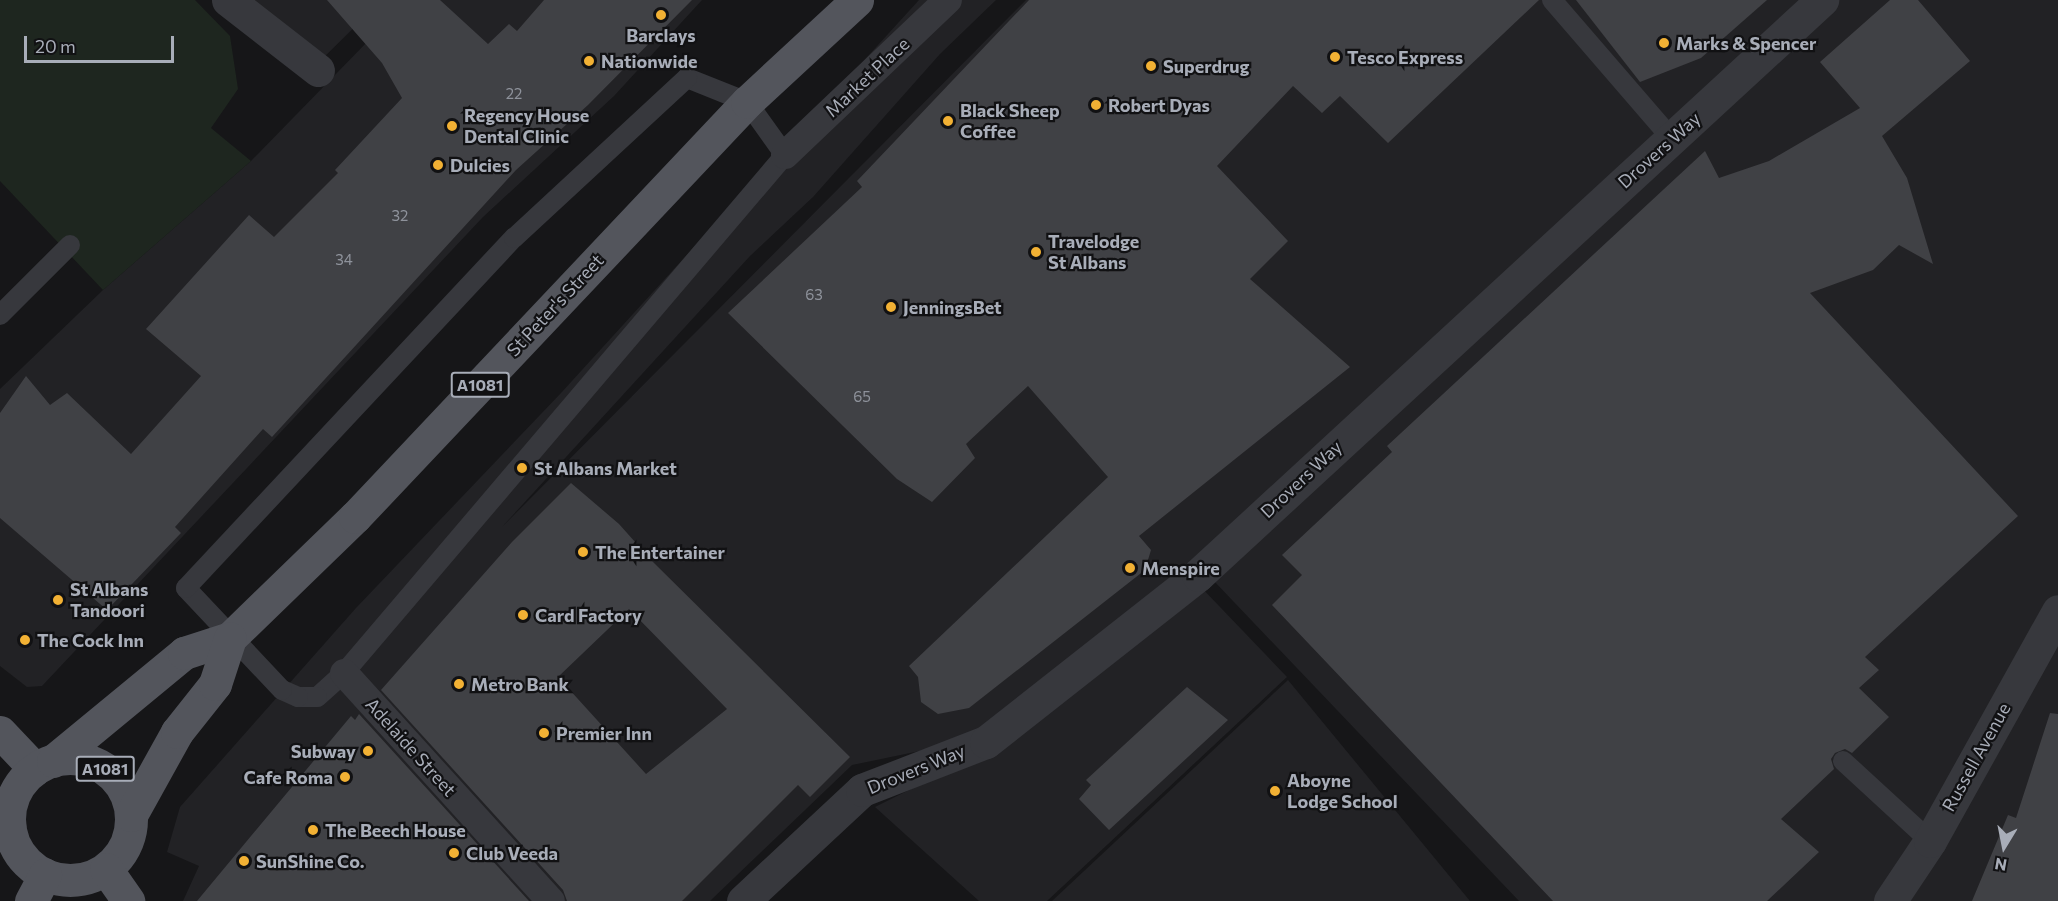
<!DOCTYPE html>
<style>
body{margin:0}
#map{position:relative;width:2058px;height:901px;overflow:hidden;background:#161618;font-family:Commissioner,sans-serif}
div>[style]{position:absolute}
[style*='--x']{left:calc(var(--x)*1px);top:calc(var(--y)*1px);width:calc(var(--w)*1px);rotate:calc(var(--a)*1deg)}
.built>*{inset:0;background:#222225}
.green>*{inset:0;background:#1e261f}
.building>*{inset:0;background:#404145}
.service>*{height:20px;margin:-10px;padding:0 10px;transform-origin:10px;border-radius:10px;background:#37383d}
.pedestrian>*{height:28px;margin:-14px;padding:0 14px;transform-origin:14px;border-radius:14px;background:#37383d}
.minor>*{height:33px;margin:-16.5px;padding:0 16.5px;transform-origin:16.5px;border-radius:16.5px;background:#37383d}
.primary>*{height:33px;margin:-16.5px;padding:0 16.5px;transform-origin:16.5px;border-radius:16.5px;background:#53555c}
.primary>.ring{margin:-16.5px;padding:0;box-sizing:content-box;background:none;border:33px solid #53555c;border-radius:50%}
.dots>*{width:16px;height:16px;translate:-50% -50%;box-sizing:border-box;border:3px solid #111113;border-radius:50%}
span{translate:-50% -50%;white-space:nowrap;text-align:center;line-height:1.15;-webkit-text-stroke:4.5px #111113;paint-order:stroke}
.number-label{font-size:15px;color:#8e929b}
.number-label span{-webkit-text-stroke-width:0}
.shield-label span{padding:2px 4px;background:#111113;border:2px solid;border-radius:4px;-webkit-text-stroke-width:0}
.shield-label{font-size:16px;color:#a8adb8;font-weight:700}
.poi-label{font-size:18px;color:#a8adb8;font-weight:700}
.left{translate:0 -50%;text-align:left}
.right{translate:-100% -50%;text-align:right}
.street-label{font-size:18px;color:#a8adb8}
.north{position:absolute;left:1974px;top:817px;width:60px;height:60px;-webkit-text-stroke:4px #111113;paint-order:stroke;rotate:190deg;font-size:16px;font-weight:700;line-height:24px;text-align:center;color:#a8adb8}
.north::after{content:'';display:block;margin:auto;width:21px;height:27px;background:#a8adb8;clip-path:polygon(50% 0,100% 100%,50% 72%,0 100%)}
.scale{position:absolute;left:24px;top:36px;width:150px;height:27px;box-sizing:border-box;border:3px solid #a8adb8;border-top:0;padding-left:8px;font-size:18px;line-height:21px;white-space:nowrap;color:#a8adb8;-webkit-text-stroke:4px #111113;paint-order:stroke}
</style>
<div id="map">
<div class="built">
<div style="clip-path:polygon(238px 0,382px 0,317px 64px)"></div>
<div style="clip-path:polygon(408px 0,702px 0,614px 96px,483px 217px,42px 686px,27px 687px,0 666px,0 389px,103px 290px,251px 161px)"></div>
<div style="clip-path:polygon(919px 0,996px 0,940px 54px,813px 197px,750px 256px,502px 527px,1026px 0,2058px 0,2058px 901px,1519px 901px,1213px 580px,978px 739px,852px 765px,710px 901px,183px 901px,199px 866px,167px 852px,180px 807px,356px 608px,561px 393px)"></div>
<div style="clip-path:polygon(1198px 584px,1287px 677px,1047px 901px,979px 901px,875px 807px,985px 752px)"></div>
<div style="clip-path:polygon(1288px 680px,1470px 901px,1052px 901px)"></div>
</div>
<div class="green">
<div style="clip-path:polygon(0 0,195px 0,230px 36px,238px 89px,211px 128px,251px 161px,103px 290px,0 181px)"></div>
</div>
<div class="building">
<div style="clip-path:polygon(327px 0,440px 0,488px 44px,509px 24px,517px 31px,544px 0,692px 0,588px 105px,516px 170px,272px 437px,263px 429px,175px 527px,181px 533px,107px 610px,0 518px,0 413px,26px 376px,50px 405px,67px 393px,131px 454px,201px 376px,146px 329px,249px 215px,274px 237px,338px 173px,335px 170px,402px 98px,382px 63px)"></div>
<div style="clip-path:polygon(1029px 0,1539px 0,1388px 143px,1340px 96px,1322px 113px,1293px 86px,1217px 166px,1288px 241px,1250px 279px,1350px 367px,1139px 536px,1151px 550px,1145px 570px,969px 708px,938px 714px,921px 702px,918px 677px,909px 666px,1108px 477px,1028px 386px,966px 444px,975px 458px,932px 502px,897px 479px,728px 313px,862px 187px,857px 181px)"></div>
<div style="clip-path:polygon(1576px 0,1767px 0,1701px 58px,1640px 82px)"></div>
<div style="clip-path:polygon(1890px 0,1918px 0,1970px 61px,1882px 136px,1907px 178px,1933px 264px,1899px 245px,1873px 270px,1810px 293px,2018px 516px,1865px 657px,1879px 670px,1859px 688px,1889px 717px,1852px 753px,1845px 749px,1835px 753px,1831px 759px,1834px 769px,1781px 819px,1819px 852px,1767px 901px,1553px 901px,1272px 605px,1302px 575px,1282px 555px,1392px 452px,1387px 446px,1705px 151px,1719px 178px,1769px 161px,1860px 108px,1820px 62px)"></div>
<div style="clip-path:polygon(evenodd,571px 483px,619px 524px,652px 561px,850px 757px,810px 797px,798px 785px,682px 901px,567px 901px,563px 890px,381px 690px,512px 542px,571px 483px,629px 609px,727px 709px,646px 774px,558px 677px,629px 609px)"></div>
<div style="clip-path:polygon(1187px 687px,1228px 720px,1109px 830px,1079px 799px,1091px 785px,1086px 780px)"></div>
<div style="clip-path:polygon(2050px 713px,2058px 714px,2058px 901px,1972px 901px,2008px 815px,2016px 818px)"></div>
<div style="clip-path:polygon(359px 714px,529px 901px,197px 901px,351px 716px,355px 720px)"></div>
</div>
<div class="service">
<div style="--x:1552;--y:0;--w:182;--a:49.2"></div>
<div style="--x:687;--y:78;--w:65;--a:21.8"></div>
<div style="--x:747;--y:102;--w:65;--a:54.4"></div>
<div style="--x:785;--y:155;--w:680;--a:130.41"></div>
<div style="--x:344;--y:673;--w:36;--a:138"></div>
<div style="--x:317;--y:697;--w:19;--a:180"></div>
<div style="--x:298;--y:697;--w:17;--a:-156"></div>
<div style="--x:282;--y:690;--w:140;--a:-133.3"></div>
<div style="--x:186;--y:588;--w:480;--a:-46.9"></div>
<div style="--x:514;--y:238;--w:236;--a:-42.8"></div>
<div style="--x:0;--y:315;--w:99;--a:-45"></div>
<div style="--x:1843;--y:761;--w:118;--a:42.6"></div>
</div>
<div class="pedestrian">
<div style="--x:785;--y:155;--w:225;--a:-43.6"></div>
<div style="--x:344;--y:673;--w:308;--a:47.8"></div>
</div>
<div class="minor">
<div style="--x:228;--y:0;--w:114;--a:37.9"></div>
<div style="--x:0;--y:829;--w:10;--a:0"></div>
<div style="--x:743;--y:901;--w:163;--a:-43"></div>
<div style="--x:862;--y:790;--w:133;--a:-21.2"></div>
<div style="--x:986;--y:742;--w:270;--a:-38.2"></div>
<div style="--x:1198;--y:575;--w:849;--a:-42.66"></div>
<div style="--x:1890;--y:901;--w:72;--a:-56.3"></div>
<div style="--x:1930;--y:841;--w:263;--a:-60.9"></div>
</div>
<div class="primary">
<div style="--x:0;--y:732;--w:51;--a:46.6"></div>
<div class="ring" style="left:9px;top:758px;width:89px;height:89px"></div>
<div style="--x:53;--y:761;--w:170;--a:-39.5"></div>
<div style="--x:184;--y:653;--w:48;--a:-18.1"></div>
<div style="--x:230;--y:638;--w:174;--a:-44.1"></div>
<div style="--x:355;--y:517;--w:571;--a:-46.63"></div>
<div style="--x:747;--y:102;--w:150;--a:-42.8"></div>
<div style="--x:131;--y:815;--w:95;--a:-61"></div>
<div style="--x:177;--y:732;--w:61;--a:-51.6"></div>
<div style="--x:215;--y:684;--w:48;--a:-71.9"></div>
<div style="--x:106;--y:869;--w:39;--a:55"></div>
<div style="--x:31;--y:901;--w:30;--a:-62"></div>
</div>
<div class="dots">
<div style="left:661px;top:15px;background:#f2b134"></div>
<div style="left:1664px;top:43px;background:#f2b134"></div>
<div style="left:1335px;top:57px;background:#f2b134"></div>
<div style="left:589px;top:61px;background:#f2b134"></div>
<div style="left:1151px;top:66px;background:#f2b134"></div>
<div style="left:1096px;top:105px;background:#f2b134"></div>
<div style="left:948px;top:121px;background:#f2b134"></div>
<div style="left:452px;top:126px;background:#f2b134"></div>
<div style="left:438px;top:165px;background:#f2b134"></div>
<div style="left:1036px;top:252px;background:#f2b134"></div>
<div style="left:891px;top:307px;background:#f2b134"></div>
<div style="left:522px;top:468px;background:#f2b134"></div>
<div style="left:583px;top:552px;background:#f2b134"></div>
<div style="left:1130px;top:568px;background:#f2b134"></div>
<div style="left:58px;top:600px;background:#f2b134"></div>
<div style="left:523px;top:615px;background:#f2b134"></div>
<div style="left:25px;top:640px;background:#f2b134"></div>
<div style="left:459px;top:684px;background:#f2b134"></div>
<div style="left:544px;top:733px;background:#f2b134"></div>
<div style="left:368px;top:751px;background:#f2b134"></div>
<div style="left:345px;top:777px;background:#f2b134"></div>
<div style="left:1275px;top:791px;background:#f2b134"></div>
<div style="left:313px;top:830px;background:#f2b134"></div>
<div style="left:454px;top:853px;background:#f2b134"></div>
<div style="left:244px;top:861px;background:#f2b134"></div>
</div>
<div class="number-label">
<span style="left:514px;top:94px">22</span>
<span style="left:400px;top:216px">32</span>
<span style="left:344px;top:260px">34</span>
<span style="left:814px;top:295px">63</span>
<span style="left:862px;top:397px">65</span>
</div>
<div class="shield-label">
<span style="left:480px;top:385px">A1081</span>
<span style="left:105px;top:769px">A1081</span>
</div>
<div class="poi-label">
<span style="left:661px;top:35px">Barclays</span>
<span class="left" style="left:1676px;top:43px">Marks &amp; Spencer</span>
<span class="left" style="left:1347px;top:57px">Tesco Express</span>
<span class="left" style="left:601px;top:61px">Nationwide</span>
<span class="left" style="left:1163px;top:66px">Superdrug</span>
<span class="left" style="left:1108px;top:105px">Robert Dyas</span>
<span class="left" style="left:960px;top:121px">Black Sheep<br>Coffee</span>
<span class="left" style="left:464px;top:126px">Regency House<br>Dental Clinic</span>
<span class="left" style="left:450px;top:165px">Dulcies</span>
<span class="left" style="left:1048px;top:252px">Travelodge<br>St Albans</span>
<span class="left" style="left:903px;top:307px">JenningsBet</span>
<span class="left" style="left:534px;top:468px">St Albans Market</span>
<span class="left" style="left:595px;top:552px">The Entertainer</span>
<span class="left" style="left:1142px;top:568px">Menspire</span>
<span class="left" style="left:70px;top:600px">St Albans<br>Tandoori</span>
<span class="left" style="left:535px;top:615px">Card Factory</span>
<span class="left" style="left:37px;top:640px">The Cock Inn</span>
<span class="left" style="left:471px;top:684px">Metro Bank</span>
<span class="left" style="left:556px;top:733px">Premier Inn</span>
<span class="right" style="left:356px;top:751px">Subway</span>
<span class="right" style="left:333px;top:777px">Cafe Roma</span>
<span class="left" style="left:1287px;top:791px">Aboyne<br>Lodge School</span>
<span class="left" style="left:325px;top:830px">The Beech House</span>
<span class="left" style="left:466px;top:853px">Club Veeda</span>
<span class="left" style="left:256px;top:861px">SunShine Co.</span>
</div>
<div class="street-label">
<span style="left:867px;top:77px;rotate:-43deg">Market Place</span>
<span style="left:1659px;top:150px;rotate:-42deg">Drovers Way</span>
<span style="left:555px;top:305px;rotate:-47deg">St Peter's Street</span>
<span style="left:1301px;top:479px;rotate:-43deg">Drovers Way</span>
<span style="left:411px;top:747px;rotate:48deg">Adelaide Street</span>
<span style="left:1976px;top:757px;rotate:-61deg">Russell Avenue</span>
<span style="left:916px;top:769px;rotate:-22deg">Drovers Way</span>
</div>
<div class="north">N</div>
<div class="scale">20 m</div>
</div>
